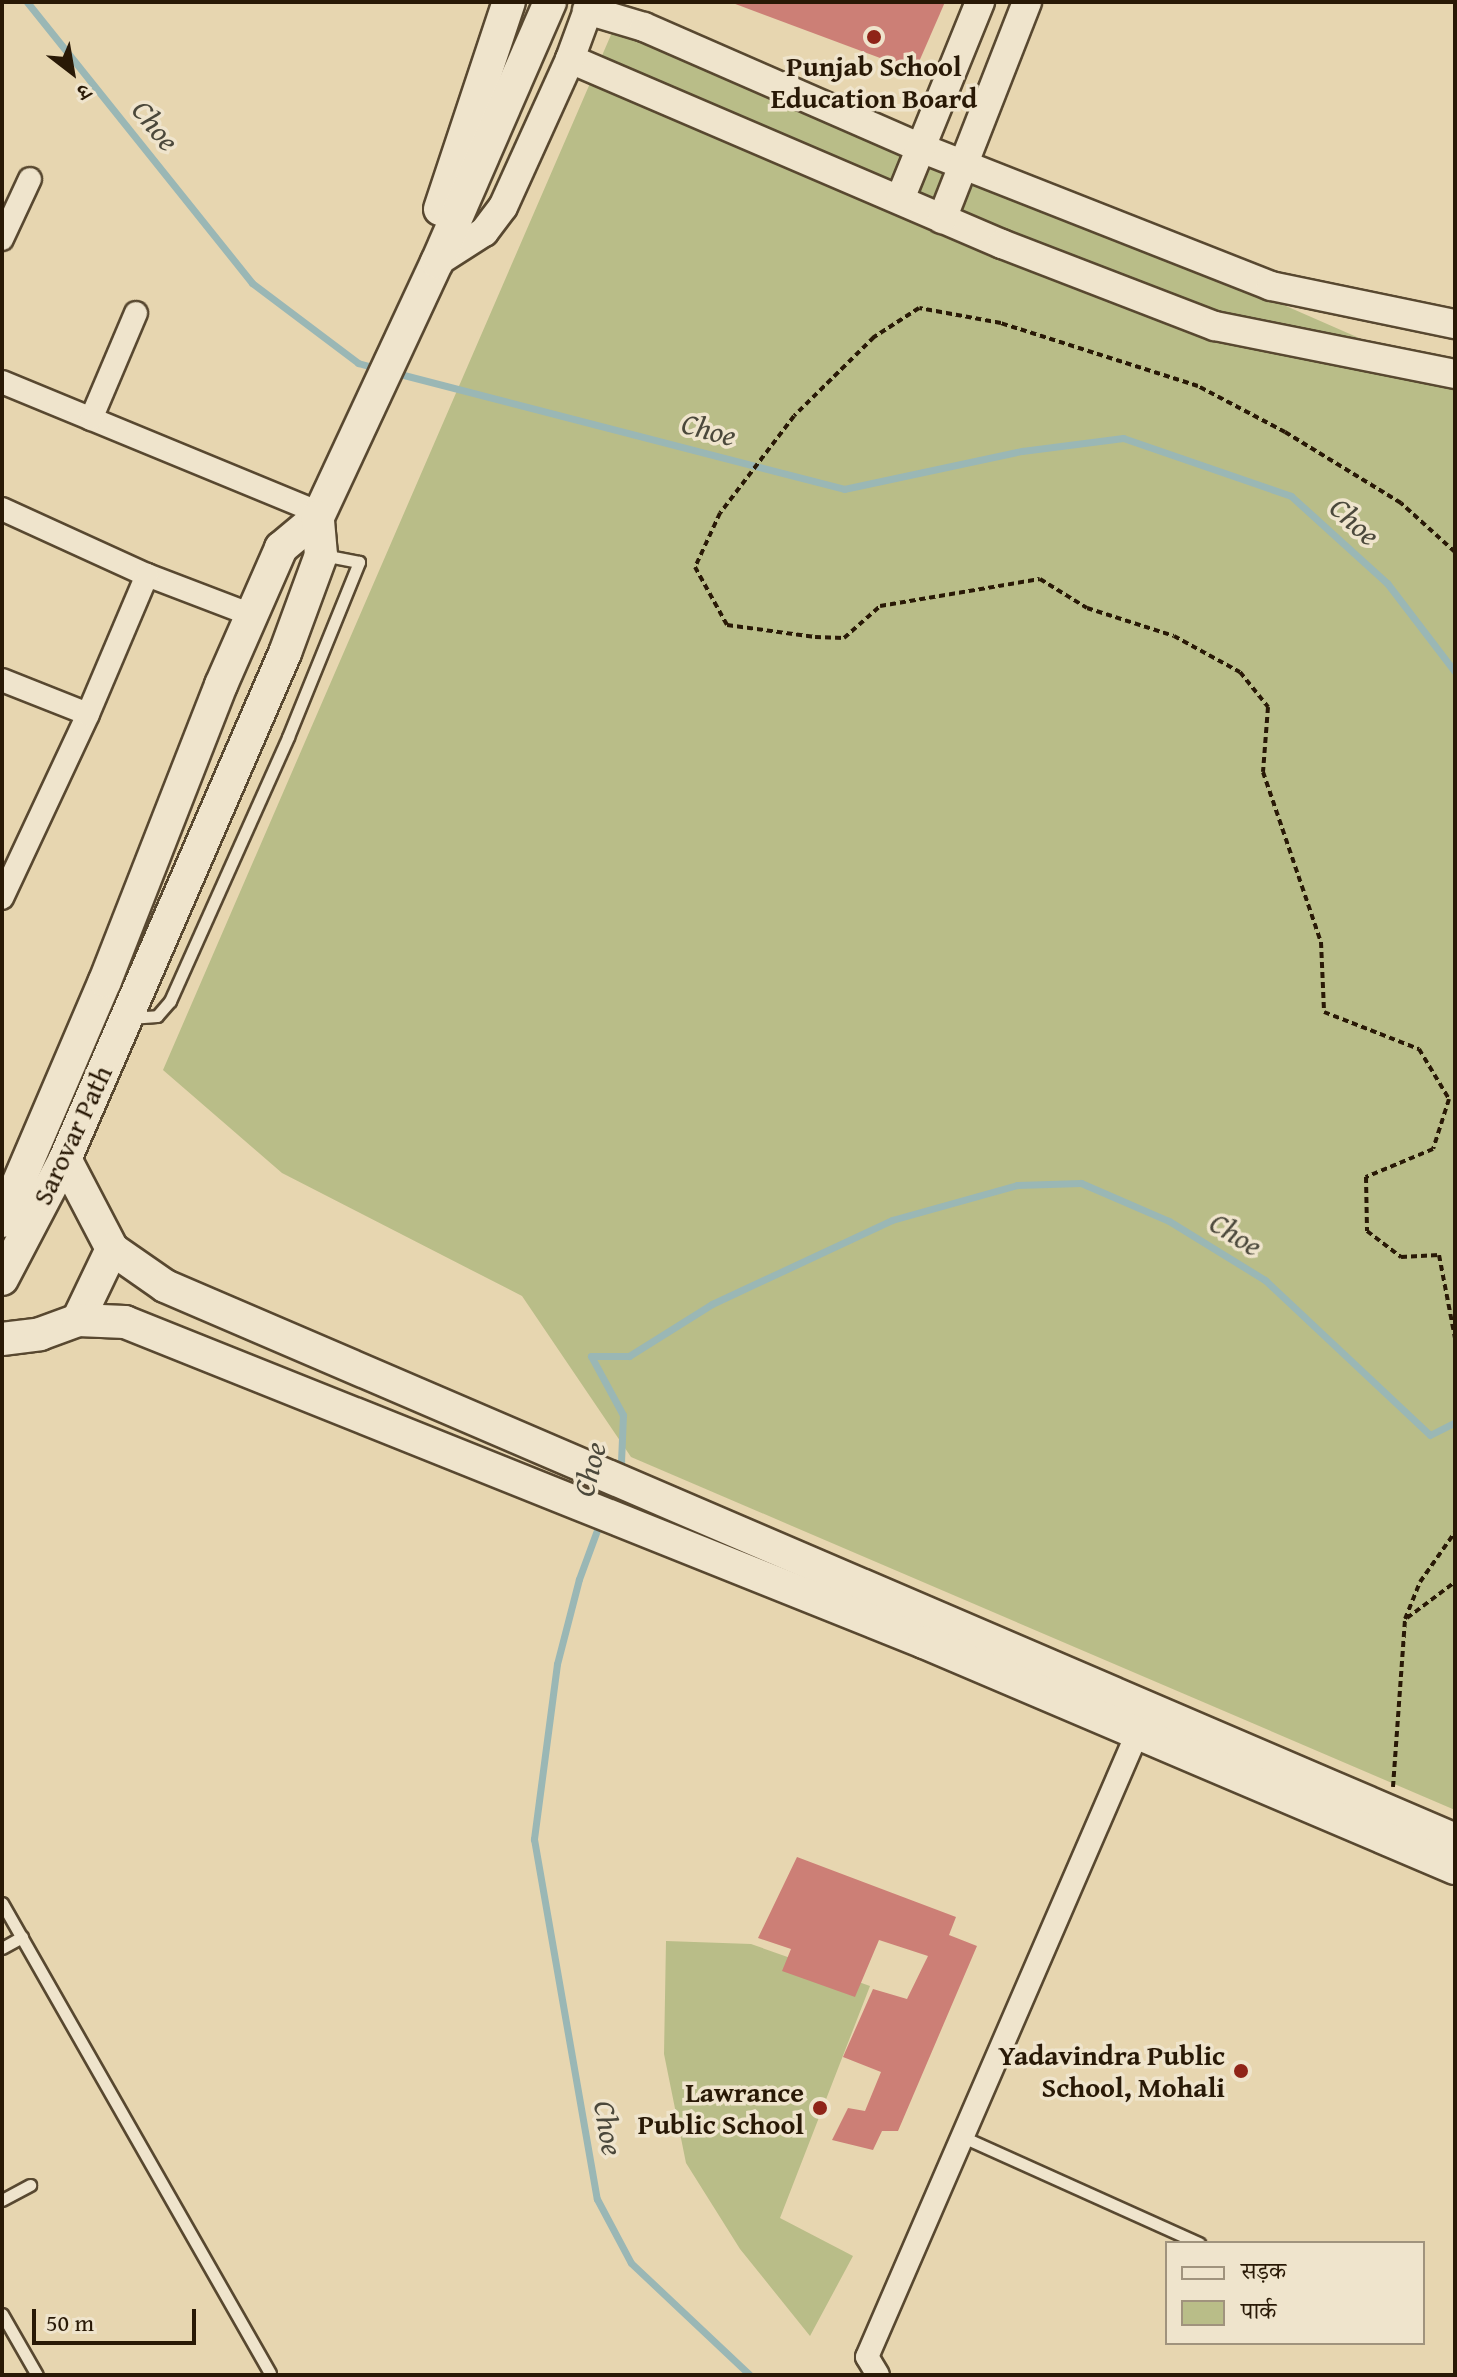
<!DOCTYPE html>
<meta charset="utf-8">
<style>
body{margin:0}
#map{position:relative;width:1457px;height:2377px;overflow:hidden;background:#e7d6b0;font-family:"Gentium Book Plus","Noto Serif Devanagari",serif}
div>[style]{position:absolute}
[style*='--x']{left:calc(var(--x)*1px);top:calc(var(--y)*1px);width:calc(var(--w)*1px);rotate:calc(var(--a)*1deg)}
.green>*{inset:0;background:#b9bd88}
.stream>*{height:7px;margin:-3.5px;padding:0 3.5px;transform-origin:3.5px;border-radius:3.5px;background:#9ab7b5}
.building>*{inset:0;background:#cc7f76}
.path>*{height:4px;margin-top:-2px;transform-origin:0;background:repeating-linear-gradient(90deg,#291906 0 6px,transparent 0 10px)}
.roads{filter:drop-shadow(2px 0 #584830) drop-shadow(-2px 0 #584830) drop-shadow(0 2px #584830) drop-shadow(0 -2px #584830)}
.service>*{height:11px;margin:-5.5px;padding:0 5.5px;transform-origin:5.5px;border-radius:5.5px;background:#efe4cc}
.minor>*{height:22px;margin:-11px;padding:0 11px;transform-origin:11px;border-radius:11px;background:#efe4cc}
.tertiary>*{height:28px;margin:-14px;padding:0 14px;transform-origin:14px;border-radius:14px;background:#efe4cc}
.secondary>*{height:32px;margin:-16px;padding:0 16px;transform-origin:16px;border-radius:16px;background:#efe4cc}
.dots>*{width:22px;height:22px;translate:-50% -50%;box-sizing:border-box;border:4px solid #efe4cc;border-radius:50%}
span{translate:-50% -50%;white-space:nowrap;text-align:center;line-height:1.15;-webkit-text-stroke:7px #efe4cc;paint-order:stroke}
.poi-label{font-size:28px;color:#291906;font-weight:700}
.right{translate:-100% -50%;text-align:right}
.street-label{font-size:28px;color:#291906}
.water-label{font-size:30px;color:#4b483b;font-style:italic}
.frame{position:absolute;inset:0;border:4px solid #291906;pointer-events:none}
.legend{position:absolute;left:1165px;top:2241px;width:260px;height:104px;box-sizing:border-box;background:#efe4cc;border:2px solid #a0937d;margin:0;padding:10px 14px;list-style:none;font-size:24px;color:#291906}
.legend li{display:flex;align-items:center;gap:16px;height:40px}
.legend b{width:40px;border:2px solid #a0937d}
.north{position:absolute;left:32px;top:32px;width:80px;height:80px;-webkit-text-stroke:6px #efe4cc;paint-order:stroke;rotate:149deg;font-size:22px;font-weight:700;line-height:32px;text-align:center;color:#291906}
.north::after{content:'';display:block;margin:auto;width:28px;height:36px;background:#291906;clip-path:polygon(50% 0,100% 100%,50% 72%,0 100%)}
.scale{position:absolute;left:32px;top:2309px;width:164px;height:36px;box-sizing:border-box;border:4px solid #291906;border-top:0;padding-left:10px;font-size:24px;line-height:28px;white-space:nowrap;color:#291906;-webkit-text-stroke:6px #efe4cc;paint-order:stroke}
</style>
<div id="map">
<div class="green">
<div style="clip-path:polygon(620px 14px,1455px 380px,1455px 1810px,631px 1457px,522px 1296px,282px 1173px,163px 1070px)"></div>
<div style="clip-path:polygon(666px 1941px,751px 1944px,870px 1986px,780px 2218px,853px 2256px,810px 2336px,740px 2249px,686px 2163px,664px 2054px)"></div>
</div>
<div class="stream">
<div style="--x:27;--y:2;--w:360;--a:51.3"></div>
<div style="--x:252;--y:283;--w:133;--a:37"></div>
<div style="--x:358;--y:363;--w:19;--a:16"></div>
<div style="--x:396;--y:373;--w:463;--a:14.5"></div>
<div style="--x:844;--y:489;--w:182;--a:-12.1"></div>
<div style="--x:1022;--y:451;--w:102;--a:-7.3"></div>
<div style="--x:1123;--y:438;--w:178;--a:19"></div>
<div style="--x:1291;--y:496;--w:130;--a:42.2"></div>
<div style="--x:1387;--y:583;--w:112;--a:52.6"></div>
<div style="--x:617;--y:1473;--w:12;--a:-70"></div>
<div style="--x:621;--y:1462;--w:47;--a:-87.6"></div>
<div style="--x:623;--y:1415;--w:67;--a:-118.5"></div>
<div style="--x:591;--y:1356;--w:38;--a:0"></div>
<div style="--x:629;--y:1356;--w:98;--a:-32.1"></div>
<div style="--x:712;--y:1304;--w:199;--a:-25"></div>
<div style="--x:892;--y:1220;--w:130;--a:-15.6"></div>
<div style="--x:1017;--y:1185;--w:64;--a:-1.8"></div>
<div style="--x:1081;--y:1183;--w:96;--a:23.4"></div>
<div style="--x:1169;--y:1221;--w:113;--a:31.6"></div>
<div style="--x:1265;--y:1280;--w:226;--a:43.2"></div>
<div style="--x:1430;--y:1435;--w:28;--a:-27"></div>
<div style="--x:600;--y:1522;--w:61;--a:110.2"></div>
<div style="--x:579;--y:1579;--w:88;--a:104.5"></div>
<div style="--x:557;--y:1664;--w:177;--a:97.5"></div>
<div style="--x:534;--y:1839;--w:365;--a:80.1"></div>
<div style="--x:597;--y:2199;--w:72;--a:62"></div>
<div style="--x:631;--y:2263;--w:163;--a:43.3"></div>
</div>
<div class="building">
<div style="clip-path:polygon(730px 2px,945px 2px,915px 71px)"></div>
<div style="clip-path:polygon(797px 1857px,956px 1917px,949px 1935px,977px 1946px,898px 2131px,882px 2131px,873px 2150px,832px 2140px,848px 2108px,865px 2111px,881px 2072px,843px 2057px,873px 1989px,907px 1999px,928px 1956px,879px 1940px,855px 1997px,782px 1971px,791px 1949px,758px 1938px)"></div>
</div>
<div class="path">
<div style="--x:1455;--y:552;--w:73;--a:-137.8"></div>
<div style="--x:1401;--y:503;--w:136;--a:-148.5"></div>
<div style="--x:1285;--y:432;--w:98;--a:-152.1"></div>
<div style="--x:1198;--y:386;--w:207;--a:-162.3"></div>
<div style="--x:1001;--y:323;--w:83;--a:-169.6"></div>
<div style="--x:919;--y:308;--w:54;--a:147.2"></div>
<div style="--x:874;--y:337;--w:112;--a:135.4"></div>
<div style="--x:794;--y:416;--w:122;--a:127.3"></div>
<div style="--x:720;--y:513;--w:60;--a:114.8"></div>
<div style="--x:695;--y:567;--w:66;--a:61.1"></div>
<div style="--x:727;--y:625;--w:89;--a:7.8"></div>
<div style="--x:815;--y:637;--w:29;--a:2"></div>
<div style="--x:844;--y:638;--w:48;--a:-41.6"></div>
<div style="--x:880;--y:606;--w:162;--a:-9.6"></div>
<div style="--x:1040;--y:579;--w:55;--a:31.7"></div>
<div style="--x:1087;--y:608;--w:91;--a:17.8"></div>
<div style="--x:1174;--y:636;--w:75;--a:28.6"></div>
<div style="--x:1240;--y:672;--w:45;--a:51.3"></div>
<div style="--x:1268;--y:707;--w:65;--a:94.4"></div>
<div style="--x:1263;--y:772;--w:180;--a:71.2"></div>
<div style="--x:1321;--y:942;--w:70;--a:87.5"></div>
<div style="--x:1324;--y:1012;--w:102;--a:21.3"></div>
<div style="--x:1419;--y:1049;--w:58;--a:59"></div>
<div style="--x:1449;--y:1099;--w:52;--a:107.7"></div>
<div style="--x:1433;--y:1149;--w:73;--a:157.3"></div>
<div style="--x:1366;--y:1177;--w:54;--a:88.9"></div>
<div style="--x:1367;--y:1231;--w:43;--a:37.4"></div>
<div style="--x:1401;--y:1257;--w:38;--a:-3"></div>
<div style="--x:1439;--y:1255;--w:85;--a:79.1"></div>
<div style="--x:1407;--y:1618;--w:60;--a:-36.9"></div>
<div style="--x:1393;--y:1787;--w:168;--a:-85.9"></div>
<div style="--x:1405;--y:1619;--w:40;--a:-68"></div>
<div style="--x:1420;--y:1582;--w:61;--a:-55"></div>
</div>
<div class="roads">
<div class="service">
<div style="--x:130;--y:1018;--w:27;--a:-4"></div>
<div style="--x:157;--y:1016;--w:20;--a:-49"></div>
<div style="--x:170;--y:1001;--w:289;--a:-65.9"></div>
<div style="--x:288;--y:737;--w:189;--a:-67.9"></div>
<div style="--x:359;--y:562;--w:38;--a:-169"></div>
<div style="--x:2;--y:1903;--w:541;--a:60.31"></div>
<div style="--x:2;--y:1948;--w:23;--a:-29"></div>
<div style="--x:963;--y:2137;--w:259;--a:24.2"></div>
<div style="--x:2;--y:2200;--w:32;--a:-28"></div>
<div style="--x:2;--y:2314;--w:70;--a:60.2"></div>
</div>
<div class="minor">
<div style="--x:2;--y:239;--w:66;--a:-65"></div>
<div style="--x:2;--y:382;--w:344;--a:22.4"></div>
<div style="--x:91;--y:419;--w:115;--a:-67"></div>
<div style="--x:2;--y:509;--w:159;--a:24.5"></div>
<div style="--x:147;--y:575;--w:112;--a:20.9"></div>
<div style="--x:2;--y:680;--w:92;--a:21.6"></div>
<div style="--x:2;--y:898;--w:203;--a:-64.9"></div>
<div style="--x:88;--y:714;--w:151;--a:-67"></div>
<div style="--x:878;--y:2375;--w:21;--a:-121"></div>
<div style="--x:867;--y:2357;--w:694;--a:-66.57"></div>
</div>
<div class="tertiary">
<div style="--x:587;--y:10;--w:59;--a:16.6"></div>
<div style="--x:644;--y:27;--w:302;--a:23.6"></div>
<div style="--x:921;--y:148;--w:376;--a:21.5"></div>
<div style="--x:1271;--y:286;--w:188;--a:11.7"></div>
<div style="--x:570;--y:59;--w:470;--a:23.2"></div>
<div style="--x:1002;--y:244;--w:228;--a:21.1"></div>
<div style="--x:1215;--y:326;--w:245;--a:11.3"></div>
<div style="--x:900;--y:199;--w:213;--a:-67.9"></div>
<div style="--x:942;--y:219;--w:233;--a:-68.6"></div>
<div style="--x:437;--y:262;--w:56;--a:-32.6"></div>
<div style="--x:484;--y:232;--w:31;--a:-53"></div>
<div style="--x:503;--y:207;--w:162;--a:-65.6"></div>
<div style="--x:570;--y:59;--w:61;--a:-69.8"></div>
</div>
<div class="secondary">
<div style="--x:440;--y:209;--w:218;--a:-71.6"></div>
<div style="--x:65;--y:1159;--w:102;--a:62.4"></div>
<div style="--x:112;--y:1249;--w:65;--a:34.9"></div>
<div style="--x:165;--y:1286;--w:1404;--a:23.24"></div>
<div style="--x:2;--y:1221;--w:261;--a:-66.8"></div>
<div style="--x:105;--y:981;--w:318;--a:-68.6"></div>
<div style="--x:221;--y:685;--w:150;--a:-66.3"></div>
<div style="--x:281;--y:548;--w:48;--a:-40"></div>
<div style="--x:318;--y:517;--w:281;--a:-65"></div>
<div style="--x:437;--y:262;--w:283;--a:-66.5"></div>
<div style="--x:2;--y:1279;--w:136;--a:-62.3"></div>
<div style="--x:65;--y:1159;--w:552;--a:-66.5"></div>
<div style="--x:285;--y:653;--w:104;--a:-69.8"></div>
<div style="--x:321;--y:555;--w:38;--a:-95"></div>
<div style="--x:78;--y:1320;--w:79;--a:-64.4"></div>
<div style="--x:2;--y:1339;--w:38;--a:-7"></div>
<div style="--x:40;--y:1334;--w:40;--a:-20.2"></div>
<div style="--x:78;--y:1320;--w:47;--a:2.4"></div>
<div style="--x:125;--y:1322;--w:861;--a:21.83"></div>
<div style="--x:924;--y:1642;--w:577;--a:23.06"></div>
</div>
</div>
<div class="dots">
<div style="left:874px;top:37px;background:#8f2418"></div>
<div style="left:1241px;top:2071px;background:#8f2418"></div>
<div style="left:820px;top:2108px;background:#8f2418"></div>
</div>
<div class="poi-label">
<span style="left:874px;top:82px">Punjab School<br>Education Board</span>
<span class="right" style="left:1225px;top:2071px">Yadavindra Public<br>School, Mohali</span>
<span class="right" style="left:804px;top:2108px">Lawrance<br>Public School</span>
</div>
<div class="street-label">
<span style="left:72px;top:1135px;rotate:-65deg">Sarovar Path</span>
</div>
<div class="water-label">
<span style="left:156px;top:125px;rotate:51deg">Choe</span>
<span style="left:709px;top:429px;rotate:15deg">Choe</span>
<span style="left:1355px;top:521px;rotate:42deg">Choe</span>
<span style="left:1236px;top:1234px;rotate:32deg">Choe</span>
<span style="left:589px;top:1469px;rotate:-76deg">Choe</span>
<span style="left:609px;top:2128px;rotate:80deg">Choe</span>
</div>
<div class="frame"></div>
<ul class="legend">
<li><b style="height:10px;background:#efe4cc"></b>सड़क</li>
<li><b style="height:22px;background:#b9bd88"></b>पार्क</li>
</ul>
<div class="north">उ</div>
<div class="scale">50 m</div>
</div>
